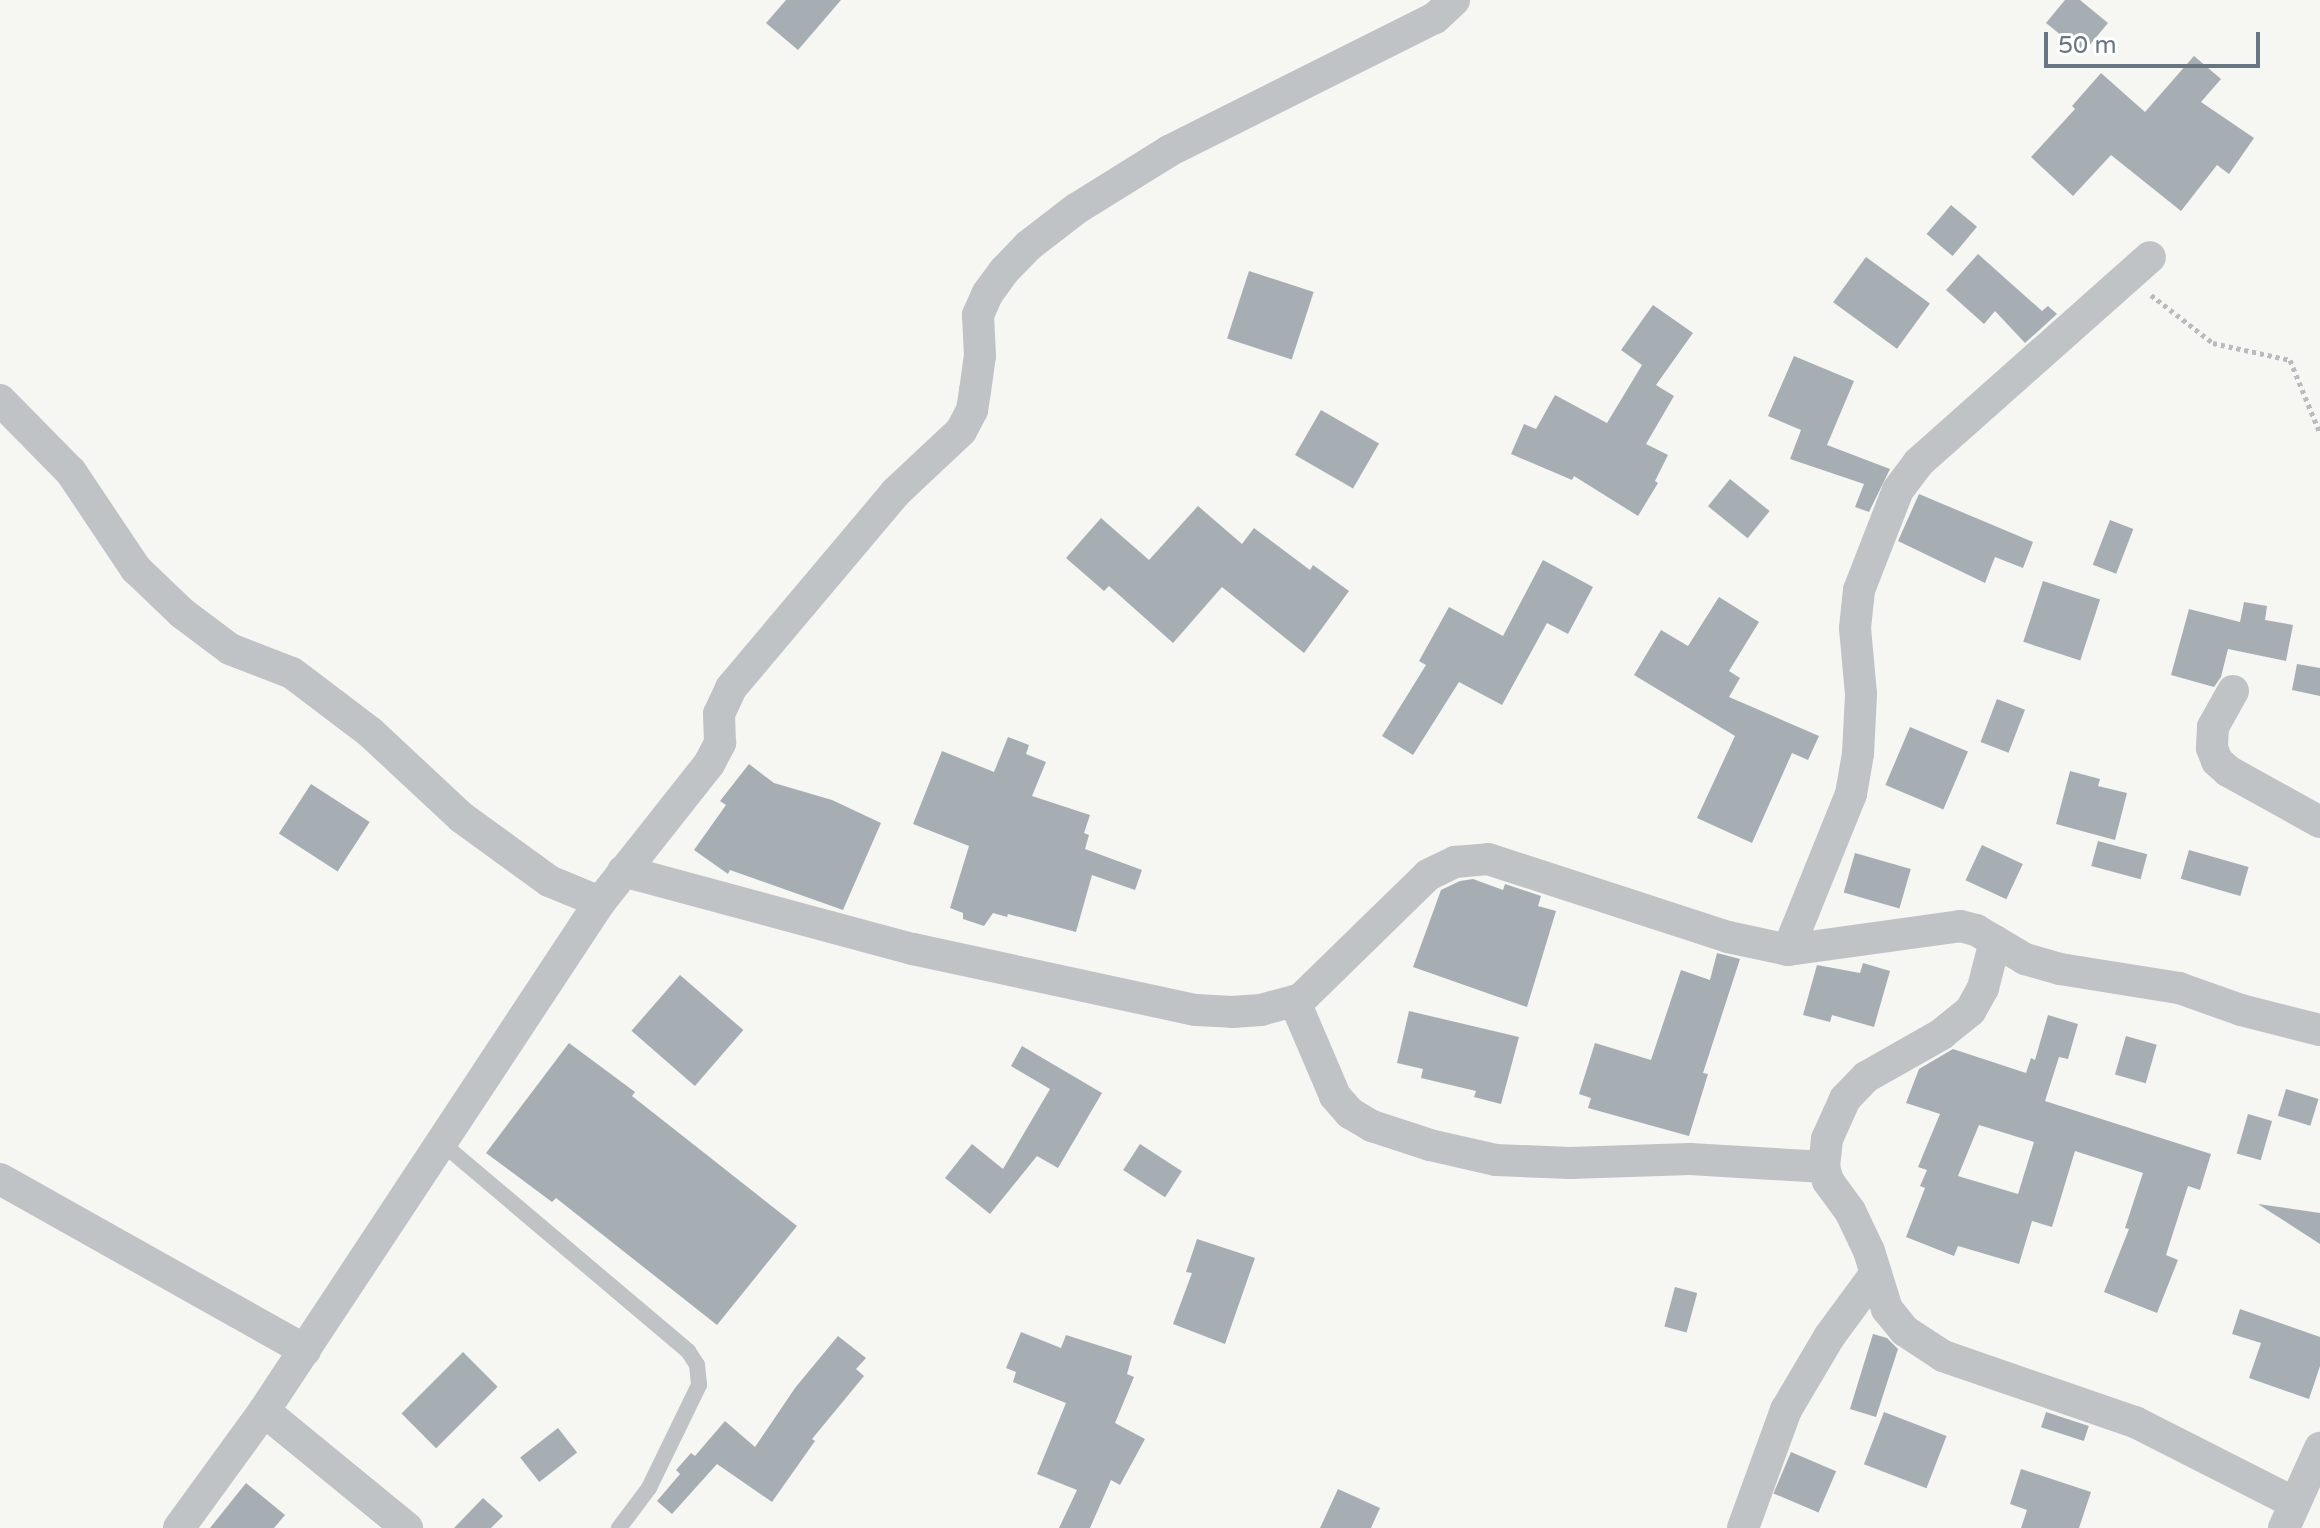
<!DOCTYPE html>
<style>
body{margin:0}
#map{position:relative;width:2320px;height:1528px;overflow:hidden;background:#f6f6f3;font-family:"Varela Round",sans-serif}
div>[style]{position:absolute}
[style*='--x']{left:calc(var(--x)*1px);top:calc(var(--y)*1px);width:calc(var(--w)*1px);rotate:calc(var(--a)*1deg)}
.building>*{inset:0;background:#a7aeb3;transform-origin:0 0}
.path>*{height:5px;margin-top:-2.5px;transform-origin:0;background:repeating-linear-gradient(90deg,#b9bcbe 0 4px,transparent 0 8px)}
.lane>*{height:16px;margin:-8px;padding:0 8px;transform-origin:8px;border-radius:8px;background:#bfc3c6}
.street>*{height:32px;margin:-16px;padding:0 16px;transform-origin:16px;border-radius:16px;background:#bfc3c6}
span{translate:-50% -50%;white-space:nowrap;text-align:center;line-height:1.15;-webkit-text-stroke:8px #fff;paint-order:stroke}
.scale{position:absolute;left:2044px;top:32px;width:216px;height:36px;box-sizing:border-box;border:4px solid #677681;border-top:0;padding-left:10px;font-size:24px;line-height:28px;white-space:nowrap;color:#677681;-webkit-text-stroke:6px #fff;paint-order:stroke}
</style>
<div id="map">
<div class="building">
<div style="clip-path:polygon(786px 0,841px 0,798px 50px,766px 23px)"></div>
<div style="clip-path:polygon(2065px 0,2080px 0,2108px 23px,2083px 53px,2046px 23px)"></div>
<div style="clip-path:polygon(2194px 56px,2221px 79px,2201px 102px,2254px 138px,2229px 174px,2217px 165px,2181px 211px,2111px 155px,2073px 196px,2031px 157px,2075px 109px,2072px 106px,2101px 73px,2145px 112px)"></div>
<div style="left:1951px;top:205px;width:34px;height:38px;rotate:40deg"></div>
<div style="clip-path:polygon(1978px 254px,2042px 311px,2048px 306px,2057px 314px,2025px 343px,1995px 311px,1984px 324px,1946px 290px)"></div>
<div style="left:1866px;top:257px;width:79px;height:56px;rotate:36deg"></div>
<div style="left:1249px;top:271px;width:68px;height:71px;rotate:18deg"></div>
<div style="clip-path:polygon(1653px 305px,1693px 333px,1656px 385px,1674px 396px,1646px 444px,1668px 455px,1655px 481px,1658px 483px,1638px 516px,1574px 476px,1572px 480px,1511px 454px,1524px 424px,1536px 429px,1555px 395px,1607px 423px,1642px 365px,1621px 350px)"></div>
<div style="clip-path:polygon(1794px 356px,1854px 381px,1827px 445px,1890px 469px,1869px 512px,1855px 507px,1864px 484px,1790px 459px,1801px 430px,1768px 416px)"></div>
<div style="left:1321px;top:410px;width:67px;height:52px;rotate:30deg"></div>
<div style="left:1730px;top:479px;width:51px;height:35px;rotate:39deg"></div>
<div style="clip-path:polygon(1919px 494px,2033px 542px,2023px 568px,1995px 557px,1985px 583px,1898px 541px)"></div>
<div style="clip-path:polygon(1198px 506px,1242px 544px,1254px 528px,1310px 570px,1313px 565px,1349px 591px,1304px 653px,1222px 587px,1173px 643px,1109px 586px,1104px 591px,1066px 558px,1101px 518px,1149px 560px)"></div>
<div style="left:2110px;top:520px;width:25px;height:48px;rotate:21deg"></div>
<div style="clip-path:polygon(1543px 560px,1593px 587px,1568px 634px,1547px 623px,1502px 705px,1459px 682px,1413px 755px,1382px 736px,1426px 665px,1419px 661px,1449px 607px,1503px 636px)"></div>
<div style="left:2043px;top:581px;width:60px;height:64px;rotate:18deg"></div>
<div style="clip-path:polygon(1719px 597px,1759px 622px,1729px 671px,1740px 678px,1729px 697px,1819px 736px,1808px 760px,1792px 753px,1752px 843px,1697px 818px,1735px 736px,1634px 675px,1661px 630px,1688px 646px)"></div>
<div style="clip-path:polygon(2244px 602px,2267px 606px,2265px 620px,2293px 625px,2286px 661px,2228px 649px,2221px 677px,2214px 687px,2171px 675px,2189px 609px,2240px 622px)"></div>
<div style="clip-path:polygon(2297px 664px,2320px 668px,2320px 696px,2292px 690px)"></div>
<div style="left:1997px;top:699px;width:30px;height:46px;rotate:21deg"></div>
<div style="left:1910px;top:727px;width:63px;height:63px;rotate:23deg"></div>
<div style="clip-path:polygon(1008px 737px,1029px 745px,1026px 754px,1046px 762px,1032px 796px,1090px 815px,1084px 833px,1089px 835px,1085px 849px,1142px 870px,1135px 890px,1092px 875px,1076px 932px,1008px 914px,1007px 917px,993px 913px,984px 926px,963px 919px,963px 913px,950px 908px,969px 846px,913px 824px,942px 751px,994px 772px)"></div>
<div style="clip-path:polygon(749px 764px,774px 783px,832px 800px,881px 823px,843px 910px,730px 870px,728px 874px,694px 850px,726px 805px,720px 801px)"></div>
<div style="clip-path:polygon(2070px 771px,2100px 779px,2098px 786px,2127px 793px,2115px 840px,2056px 824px)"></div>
<div style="left:311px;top:784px;width:70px;height:59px;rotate:33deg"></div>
<div style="left:2098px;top:841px;width:51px;height:26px;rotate:15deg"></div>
<div style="left:1982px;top:845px;width:45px;height:39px;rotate:25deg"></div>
<div style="left:2189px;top:850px;width:62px;height:30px;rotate:16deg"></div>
<div style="left:1855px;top:853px;width:58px;height:41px;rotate:16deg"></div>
<div style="clip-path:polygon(1473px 879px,1503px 890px,1505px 884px,1541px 896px,1538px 906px,1556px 911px,1527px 1007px,1413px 967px,1441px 890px,1460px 881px)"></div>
<div style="clip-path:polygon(1717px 953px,1740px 959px,1703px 1073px,1708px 1074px,1689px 1136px,1588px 1108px,1591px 1098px,1579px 1094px,1595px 1043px,1651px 1060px,1681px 970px,1710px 980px)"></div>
<div style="clip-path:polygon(1863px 963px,1890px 971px,1874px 1027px,1832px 1015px,1830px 1022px,1803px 1015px,1817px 965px,1860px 973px)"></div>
<div style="left:680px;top:975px;width:84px;height:74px;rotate:41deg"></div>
<div style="clip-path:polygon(1409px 1011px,1519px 1037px,1501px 1104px,1474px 1097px,1476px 1091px,1421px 1078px,1423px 1069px,1397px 1063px)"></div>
<div style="clip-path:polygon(evenodd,2048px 1015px,2078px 1024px,2068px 1059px,2059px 1057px,2045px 1101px,2211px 1154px,2200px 1190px,2188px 1186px,2166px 1255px,2178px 1260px,2157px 1313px,2104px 1292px,2129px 1229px,2125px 1228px,2143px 1173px,2075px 1151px,2052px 1227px,2032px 1221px,2019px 1264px,1958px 1246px,1954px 1256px,1906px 1237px,1925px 1188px,1920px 1186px,1927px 1170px,1918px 1167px,1940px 1114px,1906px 1103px,1919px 1069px,1953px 1049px,2026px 1073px,2031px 1058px,2035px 1060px,2048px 1015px,1979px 1125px,2034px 1142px,2018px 1194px,1958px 1176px,1979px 1125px)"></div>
<div style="left:2126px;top:1036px;width:32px;height:40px;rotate:16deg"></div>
<div style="clip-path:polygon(569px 1043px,635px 1092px,632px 1096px,797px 1226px,717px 1325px,556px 1198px,552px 1202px,486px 1153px)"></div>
<div style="clip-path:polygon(1022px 1046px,1102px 1093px,1058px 1168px,1037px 1156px,990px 1214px,945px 1178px,972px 1144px,1003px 1169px,1050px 1089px,1011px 1066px)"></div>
<div style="left:2286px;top:1089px;width:34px;height:28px;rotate:17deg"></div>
<div style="left:2248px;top:1114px;width:25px;height:41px;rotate:16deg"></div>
<div style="left:1140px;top:1144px;width:50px;height:31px;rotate:33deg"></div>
<div style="clip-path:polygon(2258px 1204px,2320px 1213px,2320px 1244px)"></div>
<div style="clip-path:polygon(1197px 1239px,1255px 1258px,1225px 1344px,1173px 1324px,1192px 1273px,1186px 1272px)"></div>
<div style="left:1675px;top:1287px;width:23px;height:41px;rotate:15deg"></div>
<div style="clip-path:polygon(2240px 1309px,2320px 1337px,2320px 1366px,2309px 1399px,2249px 1378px,2261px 1343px,2232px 1334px)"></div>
<div style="clip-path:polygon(1021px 1332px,1061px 1348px,1066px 1335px,1132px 1356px,1127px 1374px,1134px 1377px,1115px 1423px,1145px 1439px,1120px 1485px,1111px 1480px,1090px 1528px,1059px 1528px,1077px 1490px,1037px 1474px,1066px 1403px,1013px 1382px,1016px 1372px,1006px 1368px)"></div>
<div style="clip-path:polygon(1873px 1334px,1887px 1338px,1898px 1349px,1876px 1417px,1850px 1409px)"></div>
<div style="clip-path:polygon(838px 1336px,866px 1358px,856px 1369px,864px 1376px,812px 1439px,815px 1441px,772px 1502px,717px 1464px,672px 1514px,657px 1501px,680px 1474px,676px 1470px,691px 1453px,695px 1456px,725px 1421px,755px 1447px,795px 1388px)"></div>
<div style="left:463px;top:1352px;width:49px;height:87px;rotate:45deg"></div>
<div style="left:1884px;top:1412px;width:67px;height:56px;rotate:21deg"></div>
<div style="left:2046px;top:1412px;width:45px;height:16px;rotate:18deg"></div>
<div style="left:558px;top:1428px;width:31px;height:48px;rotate:52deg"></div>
<div style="left:1791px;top:1452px;width:49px;height:45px;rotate:23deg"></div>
<div style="clip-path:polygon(2021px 1469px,2091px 1492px,2079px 1528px,2021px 1528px,2027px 1510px,2010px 1504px)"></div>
<div style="clip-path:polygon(246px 1483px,285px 1515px,274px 1528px,210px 1528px)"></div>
<div style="clip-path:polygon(1338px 1489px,1380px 1508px,1371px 1528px,1320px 1528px)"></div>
<div style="clip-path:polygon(483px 1498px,503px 1516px,491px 1528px,454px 1528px)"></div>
</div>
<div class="path">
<div style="--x:2151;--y:295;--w:78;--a:37.7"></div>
<div style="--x:2213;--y:343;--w:79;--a:12.4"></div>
<div style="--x:2290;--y:360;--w:79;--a:67.7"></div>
</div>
<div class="lane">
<div style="--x:443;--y:1144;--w:321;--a:40.2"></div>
<div style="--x:688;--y:1351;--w:17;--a:57"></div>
<div style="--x:697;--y:1365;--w:20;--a:84"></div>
<div style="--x:699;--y:1385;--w:114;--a:115.9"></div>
<div style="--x:649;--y:1488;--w:50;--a:126.9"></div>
</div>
<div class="street">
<div style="--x:0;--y:400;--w:101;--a:45.4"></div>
<div style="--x:71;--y:472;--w:117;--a:56.2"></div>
<div style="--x:136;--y:569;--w:64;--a:43.7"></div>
<div style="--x:182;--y:613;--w:60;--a:36.9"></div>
<div style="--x:230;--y:649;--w:66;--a:21.2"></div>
<div style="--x:292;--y:673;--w:99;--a:37.2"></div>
<div style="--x:371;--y:733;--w:123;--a:43"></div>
<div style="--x:461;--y:817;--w:109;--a:36"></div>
<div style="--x:549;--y:881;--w:55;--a:22.4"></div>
<div style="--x:2233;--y:691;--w:41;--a:119.1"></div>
<div style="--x:2213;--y:727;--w:21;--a:93"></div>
<div style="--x:2212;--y:748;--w:14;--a:69"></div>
<div style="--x:2217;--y:761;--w:15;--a:42"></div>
<div style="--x:2228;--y:771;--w:105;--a:29"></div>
<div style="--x:623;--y:871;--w:300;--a:15.1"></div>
<div style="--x:913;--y:949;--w:289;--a:12.2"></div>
<div style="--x:1196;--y:1010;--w:36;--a:3"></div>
<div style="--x:1232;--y:1012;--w:29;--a:-4"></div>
<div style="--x:1261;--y:1010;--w:41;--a:-15.4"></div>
<div style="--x:1301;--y:999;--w:177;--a:-44.3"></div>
<div style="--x:1428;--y:875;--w:30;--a:-26"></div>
<div style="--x:1455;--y:862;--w:33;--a:-5"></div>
<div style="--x:1488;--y:859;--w:252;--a:18"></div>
<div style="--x:1728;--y:937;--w:61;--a:12.2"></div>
<div style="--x:1788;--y:950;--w:174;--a:-7.9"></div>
<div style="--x:1960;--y:926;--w:16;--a:14"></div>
<div style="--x:1976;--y:930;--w:57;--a:30.6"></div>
<div style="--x:2025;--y:959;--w:36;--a:16"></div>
<div style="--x:2060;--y:969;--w:121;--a:9.1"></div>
<div style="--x:2179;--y:988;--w:66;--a:19.5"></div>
<div style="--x:2241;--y:1010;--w:81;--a:14.2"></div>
<div style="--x:1995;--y:941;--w:49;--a:104.3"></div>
<div style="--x:1983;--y:988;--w:26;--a:119"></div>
<div style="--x:1970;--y:1011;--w:36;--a:141"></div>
<div style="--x:1942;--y:1034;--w:87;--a:150.5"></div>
<div style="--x:1866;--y:1077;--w:30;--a:134"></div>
<div style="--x:1845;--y:1099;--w:44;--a:114.2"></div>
<div style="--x:1827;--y:1139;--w:28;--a:96"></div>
<div style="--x:1824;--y:1167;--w:15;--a:74"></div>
<div style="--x:1828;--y:1181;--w:37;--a:54"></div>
<div style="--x:1850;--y:1211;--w:44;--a:64.6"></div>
<div style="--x:1869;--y:1251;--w:61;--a:72.8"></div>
<div style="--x:1887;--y:1309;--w:28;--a:51"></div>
<div style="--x:1905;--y:1331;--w:45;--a:33.3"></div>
<div style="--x:1943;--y:1356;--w:203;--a:19"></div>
<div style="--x:2135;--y:1422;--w:179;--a:26.9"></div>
<div style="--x:1788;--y:950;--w:168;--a:-68"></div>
<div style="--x:1851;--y:794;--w:41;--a:-80.1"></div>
<div style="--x:1858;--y:754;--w:60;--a:-87.1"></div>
<div style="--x:1861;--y:694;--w:66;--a:-95.2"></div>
<div style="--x:1855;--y:628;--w:38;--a:-84"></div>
<div style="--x:1859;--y:590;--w:107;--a:-68.7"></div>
<div style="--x:1898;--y:490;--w:34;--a:-53"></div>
<div style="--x:1918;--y:463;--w:310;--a:-41.6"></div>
<div style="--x:1295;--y:1002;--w:102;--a:66.9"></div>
<div style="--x:1335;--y:1096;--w:23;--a:49"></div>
<div style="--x:1350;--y:1113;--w:26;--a:31"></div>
<div style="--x:1372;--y:1126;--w:61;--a:18.1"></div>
<div style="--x:1430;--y:1145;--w:68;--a:12.8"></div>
<div style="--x:1496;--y:1160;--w:74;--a:2.3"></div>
<div style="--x:1570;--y:1163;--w:120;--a:-1.9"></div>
<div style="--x:1690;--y:1159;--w:134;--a:3.4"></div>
<div style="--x:0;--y:1179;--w:350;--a:29.3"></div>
<div style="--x:264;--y:1411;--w:185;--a:39.3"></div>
<div style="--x:179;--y:1528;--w:145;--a:-54"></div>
<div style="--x:264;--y:1411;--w:610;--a:-56.57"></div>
<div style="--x:600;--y:902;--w:176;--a:-51.7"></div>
<div style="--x:709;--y:764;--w:24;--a:-62"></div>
<div style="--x:720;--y:743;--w:29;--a:-92"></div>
<div style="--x:719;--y:714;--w:29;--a:-65"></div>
<div style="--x:731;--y:688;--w:256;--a:-49.9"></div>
<div style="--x:896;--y:492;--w:89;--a:-43.2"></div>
<div style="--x:961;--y:431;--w:24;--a:-62"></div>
<div style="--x:972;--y:410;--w:19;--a:-81"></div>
<div style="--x:975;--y:391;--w:35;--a:-82"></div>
<div style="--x:980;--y:356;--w:41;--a:-92.8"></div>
<div style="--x:978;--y:315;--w:24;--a:-66"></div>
<div style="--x:988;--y:293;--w:27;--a:-54"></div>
<div style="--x:1004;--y:271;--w:35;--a:-46"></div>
<div style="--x:1028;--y:246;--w:61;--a:-37.6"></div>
<div style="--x:1076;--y:209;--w:110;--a:-31.9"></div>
<div style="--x:1169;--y:151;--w:297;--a:-26.6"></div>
<div style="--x:1435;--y:18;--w:26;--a:-43"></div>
<div style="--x:1743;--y:1528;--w:126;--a:-70"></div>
<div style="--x:1786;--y:1410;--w:85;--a:-59.5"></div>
<div style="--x:1829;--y:1337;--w:79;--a:-53.7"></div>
<div style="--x:2284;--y:1528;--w:88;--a:-65.8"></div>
</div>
<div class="scale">50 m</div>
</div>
